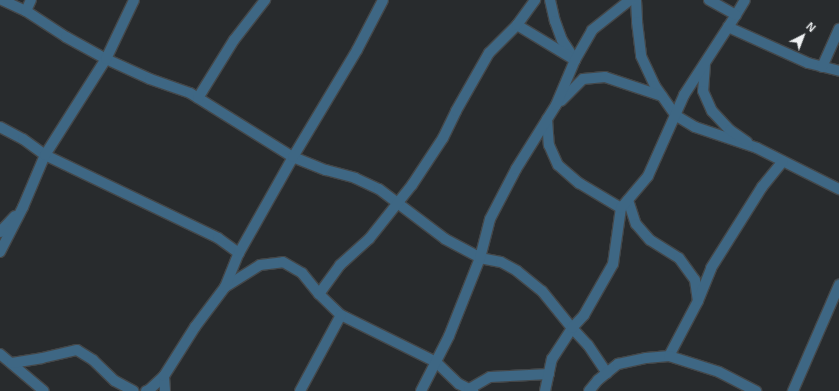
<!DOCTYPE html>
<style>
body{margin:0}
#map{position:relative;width:839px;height:391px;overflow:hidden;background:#282b2d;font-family:Arial,sans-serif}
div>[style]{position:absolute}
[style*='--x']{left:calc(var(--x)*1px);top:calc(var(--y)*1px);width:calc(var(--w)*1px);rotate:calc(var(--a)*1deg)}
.roads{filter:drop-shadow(1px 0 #444749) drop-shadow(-1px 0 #444749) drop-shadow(0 1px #444749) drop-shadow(0 -1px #444749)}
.street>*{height:10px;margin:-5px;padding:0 5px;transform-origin:5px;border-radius:5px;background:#3e6784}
span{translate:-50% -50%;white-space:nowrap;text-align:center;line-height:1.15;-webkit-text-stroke:3.5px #282b2d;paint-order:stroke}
.north{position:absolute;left:783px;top:16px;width:40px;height:40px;-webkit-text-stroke:3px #282b2d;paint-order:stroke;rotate:42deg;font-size:11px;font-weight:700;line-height:16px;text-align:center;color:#eff1f2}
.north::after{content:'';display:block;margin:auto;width:14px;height:18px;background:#eff1f2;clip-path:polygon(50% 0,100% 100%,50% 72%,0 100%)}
</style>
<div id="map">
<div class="roads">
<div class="street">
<div style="--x:2;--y:0;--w:26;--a:25"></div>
<div style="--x:26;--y:11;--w:48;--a:33"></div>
<div style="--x:66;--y:37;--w:46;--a:28.8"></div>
<div style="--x:106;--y:59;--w:48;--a:24.4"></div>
<div style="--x:150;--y:79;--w:42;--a:19.3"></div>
<div style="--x:190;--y:93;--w:121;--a:31.9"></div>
<div style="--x:293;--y:157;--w:35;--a:22"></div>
<div style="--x:326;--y:170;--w:30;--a:15"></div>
<div style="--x:355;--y:178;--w:26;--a:25"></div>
<div style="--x:379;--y:189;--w:83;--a:37.1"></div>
<div style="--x:445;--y:239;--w:40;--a:28"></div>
<div style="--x:480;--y:258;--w:21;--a:11"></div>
<div style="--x:501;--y:262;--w:18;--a:29"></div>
<div style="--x:517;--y:271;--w:32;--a:39"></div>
<div style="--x:542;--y:291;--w:48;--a:51"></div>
<div style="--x:572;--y:328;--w:23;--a:47"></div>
<div style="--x:588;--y:345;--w:34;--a:56"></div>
<div style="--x:550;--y:0;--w:22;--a:77"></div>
<div style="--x:555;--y:21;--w:20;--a:70"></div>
<div style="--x:562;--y:40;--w:20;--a:57"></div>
<div style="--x:636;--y:0;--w:22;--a:87"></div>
<div style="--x:637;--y:22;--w:34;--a:83"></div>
<div style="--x:641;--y:56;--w:33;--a:65"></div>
<div style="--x:655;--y:86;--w:35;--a:55"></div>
<div style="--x:675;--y:115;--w:23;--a:31"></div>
<div style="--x:695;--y:127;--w:65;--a:18.7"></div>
<div style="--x:757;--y:148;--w:92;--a:26.6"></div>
<div style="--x:26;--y:11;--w:12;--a:-66"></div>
<div style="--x:736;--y:15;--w:17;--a:-59"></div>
<div style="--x:517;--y:25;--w:68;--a:31.1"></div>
<div style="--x:728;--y:27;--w:88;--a:24.2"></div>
<div style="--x:808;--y:63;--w:32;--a:14"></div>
<div style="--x:705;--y:64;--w:27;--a:94"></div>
<div style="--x:703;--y:91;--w:22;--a:66"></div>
<div style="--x:712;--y:111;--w:26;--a:47"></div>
<div style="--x:730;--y:130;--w:21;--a:35"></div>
<div style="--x:822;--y:67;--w:42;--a:-65.9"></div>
<div style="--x:198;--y:98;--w:68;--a:-58.2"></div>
<div style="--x:234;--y:40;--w:51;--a:-52.2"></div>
<div style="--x:561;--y:101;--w:31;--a:-45"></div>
<div style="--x:583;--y:79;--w:22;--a:-5"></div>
<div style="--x:605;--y:77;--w:60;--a:18.4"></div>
<div style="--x:547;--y:119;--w:26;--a:86"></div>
<div style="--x:549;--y:145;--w:22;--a:66"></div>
<div style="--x:558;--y:165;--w:28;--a:41"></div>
<div style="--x:579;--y:183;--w:49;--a:30.8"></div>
<div style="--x:0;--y:127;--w:26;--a:28"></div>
<div style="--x:23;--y:139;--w:27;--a:36"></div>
<div style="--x:45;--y:155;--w:192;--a:25.6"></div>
<div style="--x:218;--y:238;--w:26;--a:36"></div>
<div style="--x:628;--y:200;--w:25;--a:72"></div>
<div style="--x:636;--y:224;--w:21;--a:49"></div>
<div style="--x:650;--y:240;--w:34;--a:32"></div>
<div style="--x:679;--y:258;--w:27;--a:54"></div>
<div style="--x:695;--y:280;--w:21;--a:82"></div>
<div style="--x:0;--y:232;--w:22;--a:-47"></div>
<div style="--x:0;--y:252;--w:51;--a:-62.9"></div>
<div style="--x:23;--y:207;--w:56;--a:-67.1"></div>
<div style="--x:45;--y:155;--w:114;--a:-57.6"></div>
<div style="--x:106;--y:59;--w:65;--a:-64.6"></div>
<div style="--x:225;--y:287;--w:41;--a:-32.2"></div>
<div style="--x:260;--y:265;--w:23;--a:-7"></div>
<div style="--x:283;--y:262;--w:22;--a:30"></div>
<div style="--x:302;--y:273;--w:27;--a:51"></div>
<div style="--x:319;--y:294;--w:30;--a:44"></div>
<div style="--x:341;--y:315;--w:106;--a:26.3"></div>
<div style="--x:436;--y:362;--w:32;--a:44"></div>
<div style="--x:459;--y:384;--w:16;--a:27"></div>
<div style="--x:319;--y:294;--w:36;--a:-54"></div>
<div style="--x:340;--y:265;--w:39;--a:-42"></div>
<div style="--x:369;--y:239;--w:69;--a:-51.5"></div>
<div style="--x:412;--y:185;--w:56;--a:-56.6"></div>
<div style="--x:443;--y:138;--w:30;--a:-64"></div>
<div style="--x:456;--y:111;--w:67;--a:-60.4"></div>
<div style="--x:489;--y:53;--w:40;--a:-45"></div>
<div style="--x:517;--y:25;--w:31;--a:-54"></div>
<div style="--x:0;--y:354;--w:57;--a:40.1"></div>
<div style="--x:669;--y:356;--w:62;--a:-62.2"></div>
<div style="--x:698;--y:301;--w:35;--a:-68"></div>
<div style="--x:711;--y:268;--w:96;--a:-57.8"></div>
<div style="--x:762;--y:187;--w:33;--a:-51"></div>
<div style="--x:12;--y:363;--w:30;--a:-9"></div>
<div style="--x:42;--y:358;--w:36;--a:-13"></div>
<div style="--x:77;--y:350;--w:19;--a:32"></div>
<div style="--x:93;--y:360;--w:30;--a:44"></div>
<div style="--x:115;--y:381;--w:21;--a:28"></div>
<div style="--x:469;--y:389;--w:24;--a:-30"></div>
<div style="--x:490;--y:377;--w:59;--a:-2.9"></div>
<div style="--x:146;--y:391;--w:3;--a:-18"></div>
<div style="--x:149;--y:390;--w:21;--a:-43"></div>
<div style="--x:165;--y:391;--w:15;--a:-94"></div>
<div style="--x:164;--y:376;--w:58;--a:-57.7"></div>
<div style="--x:195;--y:327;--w:50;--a:-53.1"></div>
<div style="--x:225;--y:287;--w:37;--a:-68"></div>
<div style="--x:239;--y:253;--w:110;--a:-60.6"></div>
<div style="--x:293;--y:157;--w:125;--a:-59.1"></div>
<div style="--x:357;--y:50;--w:56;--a:-62.5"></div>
<div style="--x:300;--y:391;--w:86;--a:-61.7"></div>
<div style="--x:421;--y:391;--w:62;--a:-63"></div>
<div style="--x:449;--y:336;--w:84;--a:-68.3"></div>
<div style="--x:480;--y:258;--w:40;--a:-75.6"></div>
<div style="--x:490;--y:219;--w:56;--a:-62.5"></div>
<div style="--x:516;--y:169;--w:75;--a:-58"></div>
<div style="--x:556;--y:105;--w:49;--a:-67.1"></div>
<div style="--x:575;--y:60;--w:34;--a:-60"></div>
<div style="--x:592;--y:30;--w:48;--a:-38.3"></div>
<div style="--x:545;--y:391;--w:33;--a:-78"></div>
<div style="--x:552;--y:359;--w:37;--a:-57"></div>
<div style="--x:572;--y:328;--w:18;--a:-47"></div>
<div style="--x:584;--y:315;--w:59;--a:-60.4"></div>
<div style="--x:613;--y:264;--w:57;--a:-81.9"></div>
<div style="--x:621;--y:208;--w:42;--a:-49.8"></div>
<div style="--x:648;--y:176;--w:89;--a:-66"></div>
<div style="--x:684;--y:95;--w:95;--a:-57"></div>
<div style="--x:736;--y:15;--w:31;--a:-151"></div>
<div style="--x:589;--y:391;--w:14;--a:-51"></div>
<div style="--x:598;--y:380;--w:26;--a:-39"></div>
<div style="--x:618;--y:364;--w:29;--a:-12"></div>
<div style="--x:646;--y:358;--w:23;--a:-5"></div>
<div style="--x:669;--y:356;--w:52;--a:17.7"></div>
<div style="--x:719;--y:372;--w:42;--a:27.2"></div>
<div style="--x:793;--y:391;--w:116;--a:-66.5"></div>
</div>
</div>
<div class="north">N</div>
</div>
